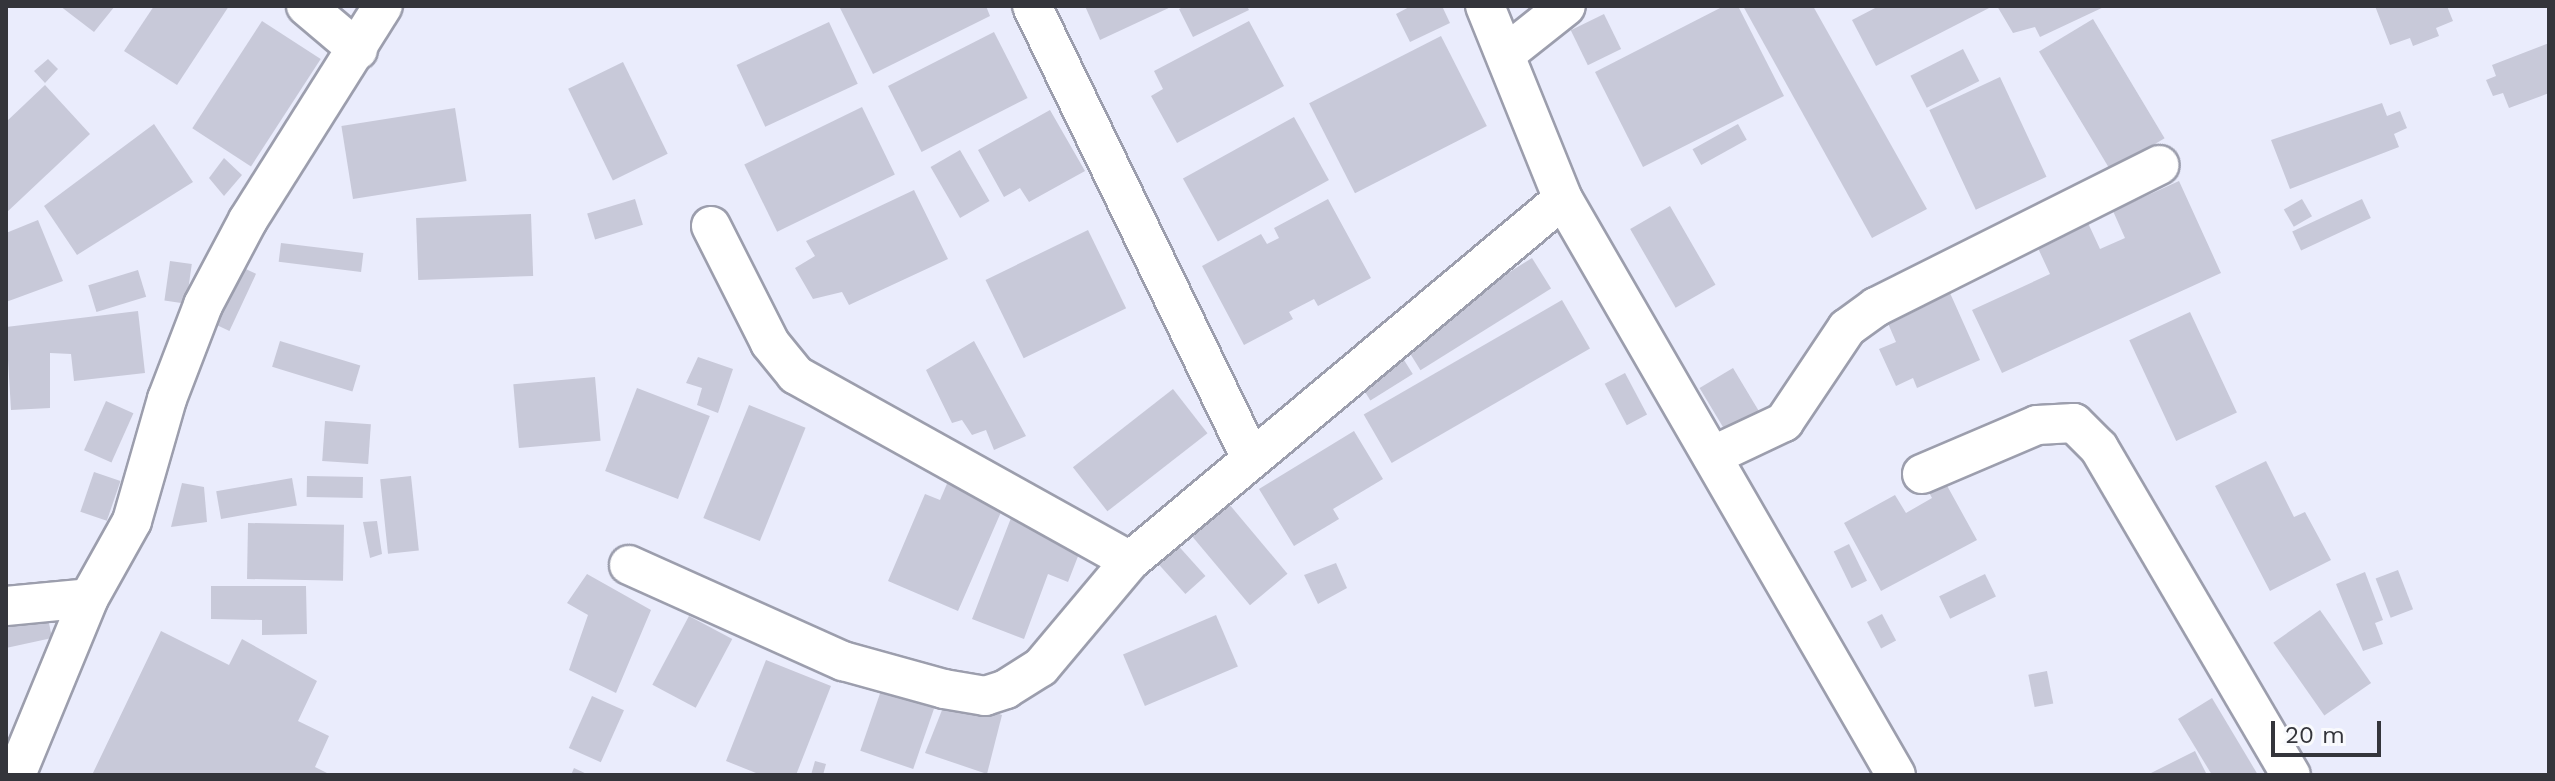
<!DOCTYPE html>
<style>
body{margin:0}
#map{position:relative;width:2555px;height:781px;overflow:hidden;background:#eaecfc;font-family:"Work Sans",sans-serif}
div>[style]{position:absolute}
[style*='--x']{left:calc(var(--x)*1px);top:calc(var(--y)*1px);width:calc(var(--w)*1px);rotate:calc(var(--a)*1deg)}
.building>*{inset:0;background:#c8c9d9;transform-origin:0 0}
.roads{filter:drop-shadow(2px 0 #9c9ead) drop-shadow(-2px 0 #9c9ead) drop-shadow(0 2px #9c9ead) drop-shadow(0 -2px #9c9ead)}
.minor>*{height:38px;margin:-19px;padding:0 19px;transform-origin:19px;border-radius:19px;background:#fff}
span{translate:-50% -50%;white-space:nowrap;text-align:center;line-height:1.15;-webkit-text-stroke:7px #f9fafd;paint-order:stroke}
.frame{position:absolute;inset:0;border:8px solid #34353b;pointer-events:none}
.scale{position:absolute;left:2271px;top:721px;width:110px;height:36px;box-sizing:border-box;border:4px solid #34353b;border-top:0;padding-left:10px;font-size:24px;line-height:28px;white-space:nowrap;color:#34353b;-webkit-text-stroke:6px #f9fafd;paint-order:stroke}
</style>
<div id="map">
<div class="building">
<div style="clip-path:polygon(60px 6px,115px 6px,94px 32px)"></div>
<div style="clip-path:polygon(154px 6px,229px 6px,177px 85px,124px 51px)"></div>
<div style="clip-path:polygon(986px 6px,990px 16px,873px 74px,840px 8px)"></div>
<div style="clip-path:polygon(1085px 6px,1173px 6px,1100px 40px)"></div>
<div style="clip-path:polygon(1185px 6px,1247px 6px,1249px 10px,1193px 37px,1179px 9px)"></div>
<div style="clip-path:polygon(1411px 6px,1442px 6px,1450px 23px,1410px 42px,1396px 14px)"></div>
<div style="clip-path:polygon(1724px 6px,1738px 6px,1784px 96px,1643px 167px,1595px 72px)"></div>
<div style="clip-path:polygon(1743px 6px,1813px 6px,1927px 209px,1872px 238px)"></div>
<div style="clip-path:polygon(1879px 6px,1993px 6px,1876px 66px,1852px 20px)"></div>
<div style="clip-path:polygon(1997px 6px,2106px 6px,2040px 37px,2035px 27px,2013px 33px)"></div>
<div style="clip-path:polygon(2375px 6px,2447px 6px,2453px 21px,2436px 28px,2439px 36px,2413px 46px,2410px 38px,2390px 45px)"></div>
<div style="left:1604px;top:14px;width:39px;height:37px;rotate:64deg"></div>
<div style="left:2093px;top:19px;width:139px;height:63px;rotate:59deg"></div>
<div style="left:262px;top:21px;width:70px;height:128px;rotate:33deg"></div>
<div style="clip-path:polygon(1249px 21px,1284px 86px,1177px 143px,1151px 96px,1163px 89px,1154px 71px)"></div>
<div style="left:829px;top:22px;width:68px;height:102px;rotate:65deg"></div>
<div style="left:994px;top:32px;width:74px;height:119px;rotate:63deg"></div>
<div style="left:1441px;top:36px;width:101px;height:148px;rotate:63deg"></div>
<div style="clip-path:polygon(2549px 43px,2549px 93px,2509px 108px,2503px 93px,2493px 96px,2486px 80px,2496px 76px,2492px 65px)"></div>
<div style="left:1963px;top:49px;width:36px;height:59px;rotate:63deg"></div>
<div style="clip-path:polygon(48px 59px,58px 69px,45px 83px,34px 71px)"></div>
<div style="left:623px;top:62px;width:102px;height:61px;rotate:64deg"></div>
<div style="left:2000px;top:77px;width:110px;height:78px;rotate:65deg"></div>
<div style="clip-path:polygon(45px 85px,90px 134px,6px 213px,6px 122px)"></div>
<div style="clip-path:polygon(2382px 103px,2387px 116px,2400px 111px,2407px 128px,2394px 134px,2399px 147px,2290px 189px,2271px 140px)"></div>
<div style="left:862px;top:107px;width:75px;height:131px;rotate:64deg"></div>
<div style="left:455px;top:108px;width:74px;height:115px;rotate:81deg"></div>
<div style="clip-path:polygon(1050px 110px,1085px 171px,1029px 202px,1020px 188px,1004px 197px,978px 150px)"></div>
<div style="left:1294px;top:117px;width:72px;height:127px;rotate:61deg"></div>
<div style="clip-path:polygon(154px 124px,193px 182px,77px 255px,44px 206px)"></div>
<div style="left:1738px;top:124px;width:18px;height:52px;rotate:61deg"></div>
<div style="left:960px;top:150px;width:59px;height:34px;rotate:60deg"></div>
<div style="clip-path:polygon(224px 158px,242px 175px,224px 196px,209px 178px)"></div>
<div style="clip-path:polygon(2179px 181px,2221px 273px,2002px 373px,1972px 310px,2050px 274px,2037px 246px,2088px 223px,2100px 249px,2125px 238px,2113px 211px)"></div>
<div style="clip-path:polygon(914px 190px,948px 259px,849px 305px,842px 292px,813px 299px,795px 268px,815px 256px,806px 241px)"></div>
<div style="left:635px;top:199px;width:27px;height:50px;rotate:73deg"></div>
<div style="clip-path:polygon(1328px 199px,1371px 278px,1318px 306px,1314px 299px,1289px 312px,1293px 319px,1244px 345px,1202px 266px,1261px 234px,1267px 244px,1279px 238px,1274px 228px)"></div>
<div style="left:2302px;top:199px;width:20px;height:21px;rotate:60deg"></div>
<div style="left:2362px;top:199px;width:21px;height:77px;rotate:65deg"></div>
<div style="left:1670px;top:206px;width:91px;height:46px;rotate:60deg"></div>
<div style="left:531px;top:214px;width:62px;height:115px;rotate:88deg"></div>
<div style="clip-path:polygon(38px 220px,63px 281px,6px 302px,6px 233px)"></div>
<div style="left:1088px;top:230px;width:87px;height:114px;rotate:64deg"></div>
<div style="left:281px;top:243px;width:83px;height:19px;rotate:7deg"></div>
<div style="left:1532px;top:258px;width:36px;height:154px;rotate:58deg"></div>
<div style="left:170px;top:261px;width:22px;height:40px;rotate:8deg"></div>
<div style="left:237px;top:265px;width:21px;height:63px;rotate:25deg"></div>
<div style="left:138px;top:270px;width:28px;height:52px;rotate:73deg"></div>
<div style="clip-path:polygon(1950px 293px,1980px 360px,1917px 388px,1913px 378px,1896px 386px,1879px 349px,1896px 342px,1887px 321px)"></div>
<div style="left:1562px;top:300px;width:56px;height:229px;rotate:60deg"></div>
<div style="clip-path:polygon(138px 311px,145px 373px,74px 381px,71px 354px,50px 353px,50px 408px,11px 410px,6px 327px)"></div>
<div style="left:2190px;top:312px;width:111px;height:67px;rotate:65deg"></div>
<div style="left:280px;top:341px;width:84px;height:27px;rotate:17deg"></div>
<div style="clip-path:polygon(974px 341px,1026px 436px,994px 450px,986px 430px,972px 435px,962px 420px,952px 423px,926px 370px)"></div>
<div style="left:1399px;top:352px;width:26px;height:50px;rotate:58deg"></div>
<div style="clip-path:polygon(698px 357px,733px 369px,718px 413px,697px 405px,702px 388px,686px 383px)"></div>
<div style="left:1733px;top:368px;width:58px;height:39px;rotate:59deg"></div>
<div style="left:1625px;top:373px;width:47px;height:23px;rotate:62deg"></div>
<div style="left:595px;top:377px;width:64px;height:82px;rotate:85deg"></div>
<div style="left:637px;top:388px;width:78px;height:89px;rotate:21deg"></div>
<div style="left:1173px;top:389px;width:56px;height:127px;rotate:52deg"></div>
<div style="left:106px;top:401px;width:30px;height:54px;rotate:24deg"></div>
<div style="left:749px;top:405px;width:61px;height:122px;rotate:22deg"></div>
<div style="left:325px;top:421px;width:46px;height:40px;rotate:4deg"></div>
<div style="clip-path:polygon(1354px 431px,1383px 479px,1333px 509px,1339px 519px,1294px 546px,1259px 489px)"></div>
<div style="clip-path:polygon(2266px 461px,2294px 517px,2305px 512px,2331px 560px,2270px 591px,2215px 486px)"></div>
<div style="clip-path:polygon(1939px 471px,1977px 540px,1881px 591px,1844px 523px,1895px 495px,1906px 513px,1932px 498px,1922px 480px)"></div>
<div style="left:94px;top:472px;width:28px;height:42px;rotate:19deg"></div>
<div style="clip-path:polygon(952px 472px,1008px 496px,958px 611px,888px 581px,925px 494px,940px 500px)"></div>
<div style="left:307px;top:476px;width:56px;height:21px;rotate:1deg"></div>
<div style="left:411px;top:476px;width:75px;height:31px;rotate:84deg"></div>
<div style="left:292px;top:478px;width:28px;height:77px;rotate:80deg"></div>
<div style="clip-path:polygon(182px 483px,204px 487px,207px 522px,171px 527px)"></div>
<div style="left:1229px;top:504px;width:91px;height:49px;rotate:50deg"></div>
<div style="clip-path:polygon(1011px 518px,1082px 546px,1068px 582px,1048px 574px,1024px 639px,972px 619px)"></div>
<div style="clip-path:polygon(377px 521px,382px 554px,370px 558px,363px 522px)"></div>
<div style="left:248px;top:523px;width:96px;height:56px;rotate:1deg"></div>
<div style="left:1174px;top:541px;width:47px;height:27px;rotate:48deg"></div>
<div style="left:1849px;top:544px;width:41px;height:17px;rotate:64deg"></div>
<div style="clip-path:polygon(1336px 563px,1347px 588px,1318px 604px,1304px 575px)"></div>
<div style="left:2398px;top:570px;width:42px;height:24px;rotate:69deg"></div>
<div style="clip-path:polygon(2365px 572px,2383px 620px,2375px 623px,2383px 644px,2363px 651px,2336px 584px)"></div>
<div style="clip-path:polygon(587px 574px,651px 610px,616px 693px,569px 670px,588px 615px,567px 603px)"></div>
<div style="left:1985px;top:574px;width:25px;height:51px;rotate:64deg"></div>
<div style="clip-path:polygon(211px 586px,306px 586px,307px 634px,262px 635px,262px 620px,211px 619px)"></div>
<div style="clip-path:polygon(45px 603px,52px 638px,6px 648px,6px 611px)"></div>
<div style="left:2320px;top:610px;width:89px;height:57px;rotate:55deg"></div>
<div style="left:1882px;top:614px;width:30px;height:17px;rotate:62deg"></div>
<div style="left:1216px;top:615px;width:56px;height:101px;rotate:67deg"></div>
<div style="left:689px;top:616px;width:49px;height:78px;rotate:28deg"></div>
<div style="clip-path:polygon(161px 631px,229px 665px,242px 639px,317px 681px,298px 721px,329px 736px,315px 767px,331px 775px,92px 775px)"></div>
<div style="clip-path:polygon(766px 660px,831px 686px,796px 775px,761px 775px,726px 761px)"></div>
<div style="left:2047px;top:671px;width:33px;height:19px;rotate:79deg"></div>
<div style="left:885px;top:679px;width:56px;height:76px;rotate:19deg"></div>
<div style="clip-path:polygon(948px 695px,1002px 715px,987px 774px,925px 753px)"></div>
<div style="left:592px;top:696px;width:35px;height:57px;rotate:24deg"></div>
<div style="clip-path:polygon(2212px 698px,2258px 775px,2212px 775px,2178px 719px)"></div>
<div style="clip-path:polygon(2195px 751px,2207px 775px,2147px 775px)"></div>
<div style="clip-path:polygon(815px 761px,826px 764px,823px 775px,811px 775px)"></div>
<div style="clip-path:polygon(574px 768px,589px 775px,571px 775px)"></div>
</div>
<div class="roads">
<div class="minor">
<div style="--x:306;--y:6;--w:68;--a:40.2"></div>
<div style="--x:1032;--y:6;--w:502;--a:64.15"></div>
<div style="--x:1485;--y:6;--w:208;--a:68"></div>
<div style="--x:1563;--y:199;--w:665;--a:59.97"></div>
<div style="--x:1507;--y:53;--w:75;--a:-38.5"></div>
<div style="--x:711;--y:226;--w:131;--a:63.2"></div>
<div style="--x:770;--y:343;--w:41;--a:50.9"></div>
<div style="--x:796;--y:375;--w:382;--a:29.1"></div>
<div style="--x:1712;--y:456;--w:80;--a:-25.3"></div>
<div style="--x:1784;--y:422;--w:113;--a:-56.2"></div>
<div style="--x:1847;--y:328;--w:36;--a:-36"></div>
<div style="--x:1876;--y:307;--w:317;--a:-26.6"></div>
<div style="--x:1922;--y:474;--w:125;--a:-23.1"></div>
<div style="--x:2037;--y:425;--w:37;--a:-3"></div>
<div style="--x:2074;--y:423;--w:35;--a:45"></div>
<div style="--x:2099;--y:448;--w:379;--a:59.6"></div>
<div style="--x:629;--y:565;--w:235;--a:24.2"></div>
<div style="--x:843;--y:661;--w:105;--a:15.5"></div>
<div style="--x:944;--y:689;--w:42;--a:9.7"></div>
<div style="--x:985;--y:696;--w:22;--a:-18"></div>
<div style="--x:1006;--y:689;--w:41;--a:-32.2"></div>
<div style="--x:1041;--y:667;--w:138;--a:-50"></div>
<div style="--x:1130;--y:561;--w:564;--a:-39.9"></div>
<div style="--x:6;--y:606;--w:83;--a:-5.5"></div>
<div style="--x:16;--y:775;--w:191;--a:-67.6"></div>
<div style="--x:89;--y:598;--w:88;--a:-60.8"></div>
<div style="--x:132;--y:521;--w:127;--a:-74"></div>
<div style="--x:167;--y:399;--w:101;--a:-69"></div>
<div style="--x:203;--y:305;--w:96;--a:-62.1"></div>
<div style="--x:248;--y:220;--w:253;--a:-57.8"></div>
</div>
</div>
<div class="frame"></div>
<div class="scale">20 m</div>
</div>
